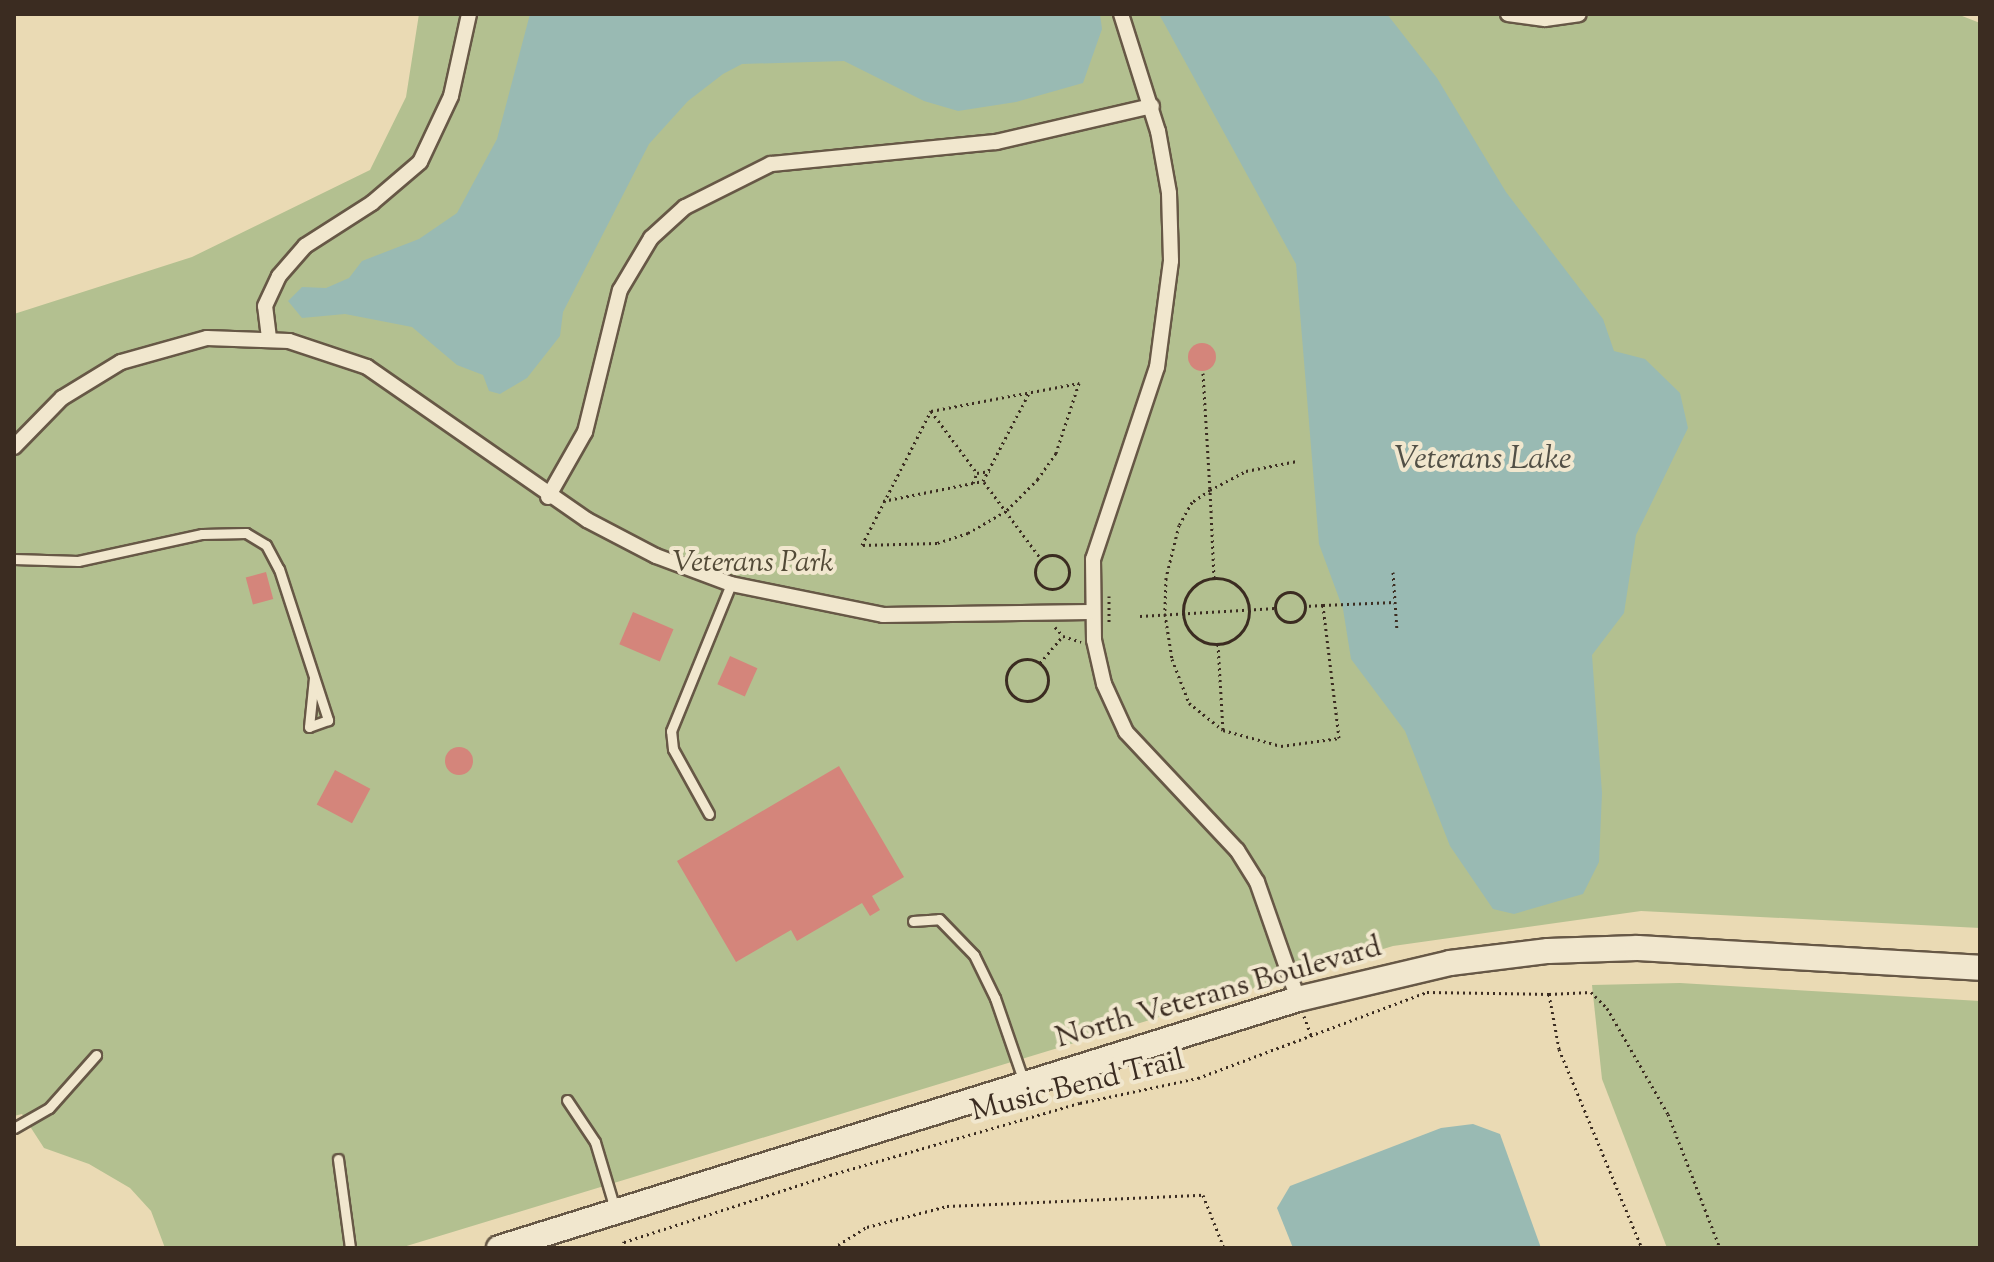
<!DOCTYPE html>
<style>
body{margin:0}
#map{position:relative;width:1994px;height:1262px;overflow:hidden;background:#eadab4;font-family:"Sorts Mill Goudy",serif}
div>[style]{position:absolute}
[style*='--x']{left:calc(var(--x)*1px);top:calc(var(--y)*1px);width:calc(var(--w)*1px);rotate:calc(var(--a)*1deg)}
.green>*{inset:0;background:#b3c090}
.water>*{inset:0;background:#99bab3}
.building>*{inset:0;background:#d4857b;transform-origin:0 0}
.round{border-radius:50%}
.path>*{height:3px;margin-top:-1.5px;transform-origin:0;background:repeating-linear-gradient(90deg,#3b2c21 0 2px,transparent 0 6px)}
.path>.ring{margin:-1.5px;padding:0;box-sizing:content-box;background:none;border:3px solid #3b2c21;border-radius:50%}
.roads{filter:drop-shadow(2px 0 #675846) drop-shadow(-2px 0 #675846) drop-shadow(0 2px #675846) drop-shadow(0 -2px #675846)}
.service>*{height:9px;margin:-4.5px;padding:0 4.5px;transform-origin:4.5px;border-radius:4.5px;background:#f1e7ce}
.pedestrian>*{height:14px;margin:-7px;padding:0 7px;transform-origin:7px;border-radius:7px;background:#f1e7ce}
.tertiary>*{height:24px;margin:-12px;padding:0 12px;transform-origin:12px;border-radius:12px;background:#f1e7ce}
span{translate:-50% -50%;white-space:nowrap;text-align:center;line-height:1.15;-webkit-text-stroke:8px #f1e7ce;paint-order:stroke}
.park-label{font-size:30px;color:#534a37;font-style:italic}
.street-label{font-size:30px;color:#3b2c21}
.water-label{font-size:32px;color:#525046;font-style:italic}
.frame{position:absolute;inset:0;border:16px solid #3b2c21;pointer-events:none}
</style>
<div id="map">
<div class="green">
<div style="clip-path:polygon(419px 14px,1957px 14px,1980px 23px,1980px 928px,1641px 911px,1393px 946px,400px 1248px,165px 1248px,151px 1211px,130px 1188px,89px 1164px,44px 1148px,22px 1114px,14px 1116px,14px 314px,192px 257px,370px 170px,406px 97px)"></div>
<div style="clip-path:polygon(1680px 983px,1980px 1001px,1980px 1248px,1667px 1248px,1602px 1079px,1592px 985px)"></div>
</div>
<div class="water">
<div style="clip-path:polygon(530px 14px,1100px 14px,1102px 29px,1083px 83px,1016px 102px,958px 111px,924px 101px,844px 61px,742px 64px,723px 74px,688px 101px,649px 144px,563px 312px,560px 336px,527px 378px,500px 394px,489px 391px,483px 375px,457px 365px,412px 327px,345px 314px,302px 318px,288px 301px,302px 287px,326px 288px,349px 278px,362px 261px,419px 239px,457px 213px,497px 139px)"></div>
<div style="clip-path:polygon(1159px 14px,1387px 14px,1437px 78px,1506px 192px,1603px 319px,1614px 351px,1645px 359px,1680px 393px,1688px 428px,1636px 535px,1624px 613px,1592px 655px,1602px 793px,1599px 862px,1583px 894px,1514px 914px,1493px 909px,1450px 846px,1405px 731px,1351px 659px,1343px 609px,1319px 544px,1296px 264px)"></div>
<div style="clip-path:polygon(1473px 1124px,1500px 1134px,1541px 1248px,1293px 1248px,1277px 1208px,1290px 1186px,1441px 1128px)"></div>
</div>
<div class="building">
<div class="round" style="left:1188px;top:343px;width:28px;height:28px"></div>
<div style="left:266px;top:572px;width:28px;height:21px;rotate:75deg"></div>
<div style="left:633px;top:612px;width:44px;height:35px;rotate:23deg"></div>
<div style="left:730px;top:656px;width:30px;height:31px;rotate:24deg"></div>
<div class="round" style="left:445px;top:747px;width:28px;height:28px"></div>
<div style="clip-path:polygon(839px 766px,904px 877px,872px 896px,880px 910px,870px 916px,862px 903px,797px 941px,791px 930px,736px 962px,677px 861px)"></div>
<div style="left:335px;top:770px;width:40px;height:39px;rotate:28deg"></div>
</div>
<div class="path">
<div style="--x:1203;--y:373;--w:117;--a:86.6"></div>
<div style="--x:1210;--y:490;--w:22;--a:146"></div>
<div style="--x:1192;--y:502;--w:26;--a:119"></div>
<div style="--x:1179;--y:525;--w:55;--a:103.8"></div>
<div style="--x:1166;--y:578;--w:36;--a:92"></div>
<div style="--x:1165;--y:614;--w:46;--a:81.2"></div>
<div style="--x:1172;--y:659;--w:47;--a:68.9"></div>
<div style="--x:1189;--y:703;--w:43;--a:38.5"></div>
<div style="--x:1079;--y:383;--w:74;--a:108.2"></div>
<div style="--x:1056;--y:453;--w:32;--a:125"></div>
<div style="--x:1038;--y:479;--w:45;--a:135"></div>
<div style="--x:1006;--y:511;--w:44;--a:149.9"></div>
<div style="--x:968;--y:533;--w:33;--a:162"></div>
<div style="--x:937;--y:543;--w:75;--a:178.5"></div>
<div style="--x:862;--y:545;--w:151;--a:-62.8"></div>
<div style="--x:931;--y:411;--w:151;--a:-10.7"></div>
<div style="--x:931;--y:411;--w:77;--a:53.4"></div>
<div style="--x:984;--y:482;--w:96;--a:53.5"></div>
<div style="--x:973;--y:483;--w:11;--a:-68"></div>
<div style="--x:977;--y:473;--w:13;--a:-9"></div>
<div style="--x:883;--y:501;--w:102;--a:-11.3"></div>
<div style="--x:983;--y:481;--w:102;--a:-62.4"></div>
<div class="ring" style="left:1035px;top:555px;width:31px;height:31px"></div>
<div style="--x:1393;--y:572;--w:59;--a:86.1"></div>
<div style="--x:1214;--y:578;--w:88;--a:-92.6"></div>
<div style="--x:1210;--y:490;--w:41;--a:-27.8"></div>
<div style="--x:1246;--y:471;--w:52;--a:-11.1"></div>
<div class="ring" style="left:1183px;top:578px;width:63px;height:63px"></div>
<div class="ring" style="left:1275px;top:592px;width:27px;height:27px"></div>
<div style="--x:1109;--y:596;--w:27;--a:90"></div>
<div style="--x:1323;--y:605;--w:72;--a:-2.4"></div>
<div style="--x:1140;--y:616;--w:135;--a:-3.4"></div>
<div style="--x:1055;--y:627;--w:12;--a:48"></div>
<div style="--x:1063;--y:636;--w:19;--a:18"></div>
<div style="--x:1218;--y:644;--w:86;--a:86.7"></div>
<div style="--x:1223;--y:730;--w:60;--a:15.4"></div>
<div style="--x:1281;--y:746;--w:59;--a:-7.9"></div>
<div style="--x:1339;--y:738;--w:134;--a:-96.9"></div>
<div style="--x:1323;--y:605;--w:18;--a:177"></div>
<div class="ring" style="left:1006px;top:659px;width:39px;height:39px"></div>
<div style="--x:1040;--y:663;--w:35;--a:-50"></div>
<div style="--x:1549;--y:994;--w:42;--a:-2.7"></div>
<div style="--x:1591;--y:992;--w:23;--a:45"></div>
<div style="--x:1607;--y:1008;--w:122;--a:60.1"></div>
<div style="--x:1668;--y:1114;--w:144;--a:68.8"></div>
<div style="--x:1304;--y:1016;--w:20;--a:70"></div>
<div style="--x:621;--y:1248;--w:7;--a:-63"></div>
<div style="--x:624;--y:1242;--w:217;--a:-18"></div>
<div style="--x:830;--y:1175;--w:260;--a:-16.1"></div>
<div style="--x:1080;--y:1103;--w:121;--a:-12"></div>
<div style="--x:1198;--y:1078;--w:245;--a:-20.6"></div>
<div style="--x:1427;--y:992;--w:122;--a:0.9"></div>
<div style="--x:1549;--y:994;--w:56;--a:79.7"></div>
<div style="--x:1559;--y:1049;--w:216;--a:67.4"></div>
<div style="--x:833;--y:1248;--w:40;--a:-32"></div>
<div style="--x:867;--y:1227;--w:83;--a:-14.7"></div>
<div style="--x:947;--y:1206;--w:256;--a:-2.5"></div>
<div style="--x:1203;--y:1195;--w:57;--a:68.4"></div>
</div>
<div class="roads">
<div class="service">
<div style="--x:14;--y:559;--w:64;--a:1.8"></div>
<div style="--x:78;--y:561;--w:127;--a:-12.3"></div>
<div style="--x:202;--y:534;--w:44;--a:-1.3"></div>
<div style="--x:246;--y:533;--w:23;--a:31"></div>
<div style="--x:266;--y:545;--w:27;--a:62"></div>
<div style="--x:279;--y:569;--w:159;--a:72"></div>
<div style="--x:328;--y:720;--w:20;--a:160"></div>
<div style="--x:309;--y:727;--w:49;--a:-84.2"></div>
<div style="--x:709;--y:814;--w:74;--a:-119"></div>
<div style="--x:673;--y:749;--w:18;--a:-96"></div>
<div style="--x:671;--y:731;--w:159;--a:-67.8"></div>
<div style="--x:913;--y:921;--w:26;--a:-4"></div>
<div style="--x:939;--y:919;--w:50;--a:45.8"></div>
<div style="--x:974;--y:955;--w:48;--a:64"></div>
<div style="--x:995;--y:998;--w:89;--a:71"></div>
<div style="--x:567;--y:1100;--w:50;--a:56.3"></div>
<div style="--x:595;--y:1142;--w:70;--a:73.4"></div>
<div style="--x:14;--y:1128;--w:40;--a:-29.7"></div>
<div style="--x:49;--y:1108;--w:71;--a:-48.4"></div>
<div style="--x:338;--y:1159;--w:90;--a:82.3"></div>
</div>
<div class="pedestrian">
<div style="--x:1121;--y:14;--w:123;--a:72.5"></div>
<div style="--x:1158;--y:131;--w:63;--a:79.9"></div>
<div style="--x:1169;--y:193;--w:68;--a:88.3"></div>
<div style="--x:1171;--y:261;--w:107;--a:97.5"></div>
<div style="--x:1157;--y:367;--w:202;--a:108.4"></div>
<div style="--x:1093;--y:559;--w:81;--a:89.3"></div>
<div style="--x:1094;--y:640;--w:45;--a:77.2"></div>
<div style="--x:1104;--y:684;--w:53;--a:65.4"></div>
<div style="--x:1126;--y:732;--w:162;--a:46.8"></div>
<div style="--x:1237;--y:850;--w:38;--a:58"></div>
<div style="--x:1257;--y:882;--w:124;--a:70.7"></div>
<div style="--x:1508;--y:14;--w:37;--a:8"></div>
<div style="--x:1545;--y:19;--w:34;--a:-8"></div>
<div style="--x:269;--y:338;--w:32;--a:-97"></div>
<div style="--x:265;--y:306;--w:33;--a:-65"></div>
<div style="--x:279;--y:276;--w:40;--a:-49"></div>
<div style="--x:305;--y:246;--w:80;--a:-32.7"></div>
<div style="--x:372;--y:203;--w:63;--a:-40.5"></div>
<div style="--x:420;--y:162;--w:73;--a:-64.8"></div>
<div style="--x:451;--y:96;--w:84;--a:-77.6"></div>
<div style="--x:14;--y:447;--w:69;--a:-45.6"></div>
<div style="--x:62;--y:398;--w:69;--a:-31.4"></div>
<div style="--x:121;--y:362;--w:89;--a:-15.6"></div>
<div style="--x:207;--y:338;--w:82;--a:2.1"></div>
<div style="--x:289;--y:341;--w:82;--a:18.4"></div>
<div style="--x:367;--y:367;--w:268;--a:34.8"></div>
<div style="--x:587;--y:520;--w:78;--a:27.6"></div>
<div style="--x:656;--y:556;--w:80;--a:20.5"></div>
<div style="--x:731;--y:584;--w:155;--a:11.5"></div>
<div style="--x:883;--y:615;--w:207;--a:-0.8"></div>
<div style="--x:548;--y:497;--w:75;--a:-60.4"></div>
<div style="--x:585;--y:432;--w:146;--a:-76.2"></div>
<div style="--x:620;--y:290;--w:61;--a:-59.2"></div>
<div style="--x:651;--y:238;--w:46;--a:-42.4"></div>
<div style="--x:685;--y:207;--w:96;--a:-26.6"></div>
<div style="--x:771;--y:164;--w:226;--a:-5.6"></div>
<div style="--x:996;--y:142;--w:160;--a:-13"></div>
</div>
<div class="tertiary">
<div style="--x:499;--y:1248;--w:837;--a:-17.31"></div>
<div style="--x:1298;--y:999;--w:156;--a:-13.3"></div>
<div style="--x:1450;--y:963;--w:99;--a:-7"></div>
<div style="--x:1548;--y:951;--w:89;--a:-1.9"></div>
<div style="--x:1637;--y:948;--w:344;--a:3.3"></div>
</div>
</div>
<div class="park-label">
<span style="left:753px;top:564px">Veterans Park</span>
</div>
<div class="street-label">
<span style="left:1219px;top:994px;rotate:-16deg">North Veterans Boulevard</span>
<span style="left:1078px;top:1087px;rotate:-14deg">Music Bend Trail</span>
</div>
<div class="water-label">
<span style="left:1483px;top:460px">Veterans Lake</span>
</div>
<div class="frame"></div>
</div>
